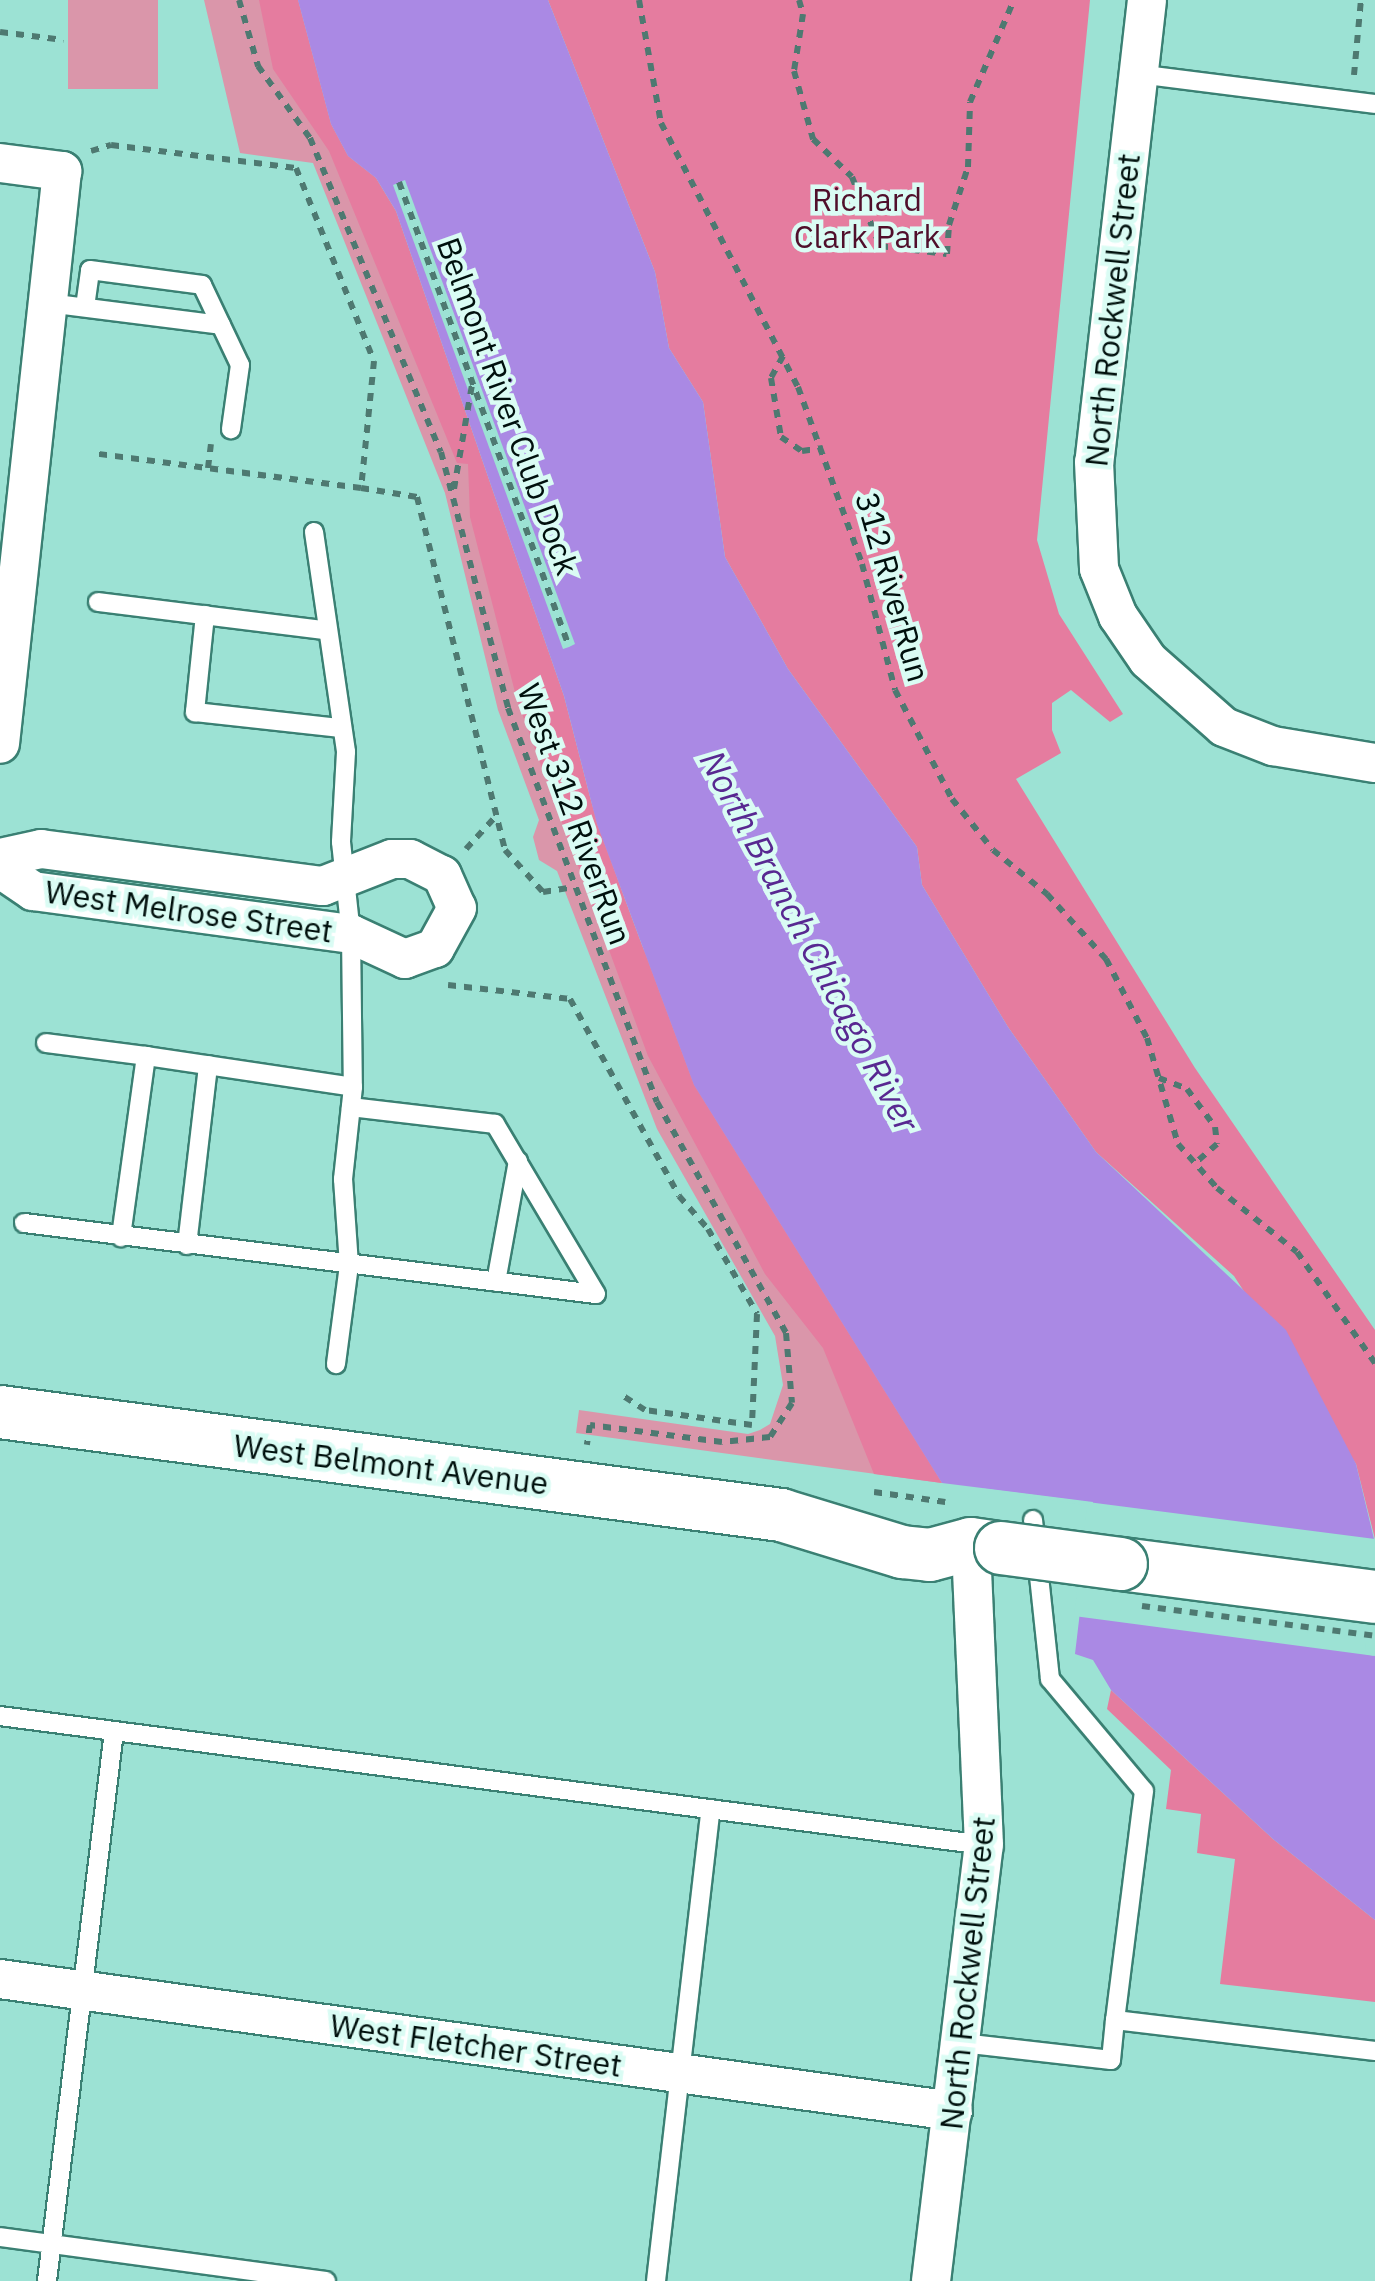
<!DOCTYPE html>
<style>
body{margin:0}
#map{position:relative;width:1375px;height:2281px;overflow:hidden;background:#9ce2d4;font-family:"IBM Plex Sans",sans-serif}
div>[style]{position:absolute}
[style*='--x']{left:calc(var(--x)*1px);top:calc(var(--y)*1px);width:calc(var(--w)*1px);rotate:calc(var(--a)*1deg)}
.green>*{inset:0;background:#da96aa;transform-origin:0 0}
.forest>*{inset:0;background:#e57c9f}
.water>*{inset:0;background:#aa89e4}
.pier>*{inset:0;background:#9ce2d4}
.path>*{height:6px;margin-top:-3px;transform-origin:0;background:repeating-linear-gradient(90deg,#4e7971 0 8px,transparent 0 16px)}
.roads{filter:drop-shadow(2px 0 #3a8073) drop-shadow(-2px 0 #3a8073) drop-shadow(0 2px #3a8073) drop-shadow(0 -2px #3a8073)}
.service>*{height:18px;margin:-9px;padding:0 9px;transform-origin:9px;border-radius:9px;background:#fff}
.minor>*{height:38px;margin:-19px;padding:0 19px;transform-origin:19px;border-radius:19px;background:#fff}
.secondary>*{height:52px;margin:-26px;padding:0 26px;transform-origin:26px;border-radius:26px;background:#fff}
.path-bridge>*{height:6px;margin-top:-3px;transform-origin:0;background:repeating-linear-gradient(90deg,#4e7971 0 8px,transparent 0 16px)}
.bridges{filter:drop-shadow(2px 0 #3a8073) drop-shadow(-2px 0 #3a8073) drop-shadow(0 2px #3a8073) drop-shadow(0 -2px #3a8073)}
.secondary-bridge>*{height:52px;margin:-26px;padding:0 26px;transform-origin:26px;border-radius:26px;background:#fff}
span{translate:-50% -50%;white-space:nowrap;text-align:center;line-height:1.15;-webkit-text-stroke:9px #dafcf4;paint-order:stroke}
.park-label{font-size:32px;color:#500f2b}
.street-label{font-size:32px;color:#00100d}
.water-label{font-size:35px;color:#582891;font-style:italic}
</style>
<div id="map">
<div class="green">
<div style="left:68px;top:0;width:90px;height:89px"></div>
<div style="clip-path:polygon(204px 0,298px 0,331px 124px,348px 156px,376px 178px,639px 941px,942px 1483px,576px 1433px,579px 1410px,748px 1434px,760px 1430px,770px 1424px,783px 1385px,775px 1336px,657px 1129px,557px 871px,539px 860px,533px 837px,539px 820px,498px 710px,445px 493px,313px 163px,240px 153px)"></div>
</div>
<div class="forest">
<div style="clip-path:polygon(259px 0,298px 0,331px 124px,348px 156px,376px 178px,396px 211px,564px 696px,597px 824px,694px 1085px,942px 1483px,874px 1474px,823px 1348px,765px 1274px,648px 1056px,517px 700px,470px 517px,468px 464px,457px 463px,329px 151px,273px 69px)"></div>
<div style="clip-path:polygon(548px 0,1090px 0,1037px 540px,1059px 614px,1123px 714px,1110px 722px,1071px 690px,1052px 703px,1052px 730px,1061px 753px,1016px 779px,1195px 1068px,1375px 1330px,1375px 1539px,1356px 1464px,1234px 1276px,1096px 1152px,1008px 1027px,922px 885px,917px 847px,788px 669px,725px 557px,703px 402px,669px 348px,655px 272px)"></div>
<div style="clip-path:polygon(1111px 1690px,1273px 1839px,1375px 1920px,1375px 2002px,1220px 1984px,1235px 1859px,1197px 1853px,1201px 1814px,1166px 1809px,1171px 1770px,1107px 1709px)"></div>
</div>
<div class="water">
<div style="clip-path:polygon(298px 0,548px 0,655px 272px,669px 348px,703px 402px,725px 557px,788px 669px,917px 847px,922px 885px,1008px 1027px,1096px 1152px,1286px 1330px,1356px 1464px,1374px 1539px,1360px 1653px,1375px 1656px,1375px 1920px,1273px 1839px,1111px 1690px,1093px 1660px,1075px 1654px,1093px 1502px,942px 1483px,694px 1085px,597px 824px,564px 696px,396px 211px,376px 178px,348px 156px,331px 124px)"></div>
</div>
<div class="pier">
<div style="clip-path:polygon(405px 180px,575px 644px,569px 647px,563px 649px,393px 185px)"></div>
<div style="clip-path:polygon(979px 1488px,1375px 1539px,1365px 1650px,1375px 1656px,1074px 1616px,1087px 1506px)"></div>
</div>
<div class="path">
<div style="--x:239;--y:0;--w:69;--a:73.9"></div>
<div style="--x:258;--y:66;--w:89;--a:54.2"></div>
<div style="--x:310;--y:138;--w:340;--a:67.4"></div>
<div style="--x:441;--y:452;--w:265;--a:75.3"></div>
<div style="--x:508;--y:708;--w:421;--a:69.3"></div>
<div style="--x:657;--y:1102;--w:265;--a:60.8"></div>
<div style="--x:786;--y:1333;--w:70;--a:85.1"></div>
<div style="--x:792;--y:1403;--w:40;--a:122.9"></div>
<div style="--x:770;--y:1437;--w:48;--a:174.1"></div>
<div style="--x:722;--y:1442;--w:133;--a:-172.7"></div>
<div style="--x:590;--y:1425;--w:20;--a:99"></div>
<div style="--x:639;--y:0;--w:125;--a:79.9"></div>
<div style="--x:661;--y:123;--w:297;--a:62.6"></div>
<div style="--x:798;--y:387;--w:188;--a:70.1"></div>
<div style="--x:862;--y:564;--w:130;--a:75.3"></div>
<div style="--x:895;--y:690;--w:123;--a:62.4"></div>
<div style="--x:952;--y:799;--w:65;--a:51.2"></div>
<div style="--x:993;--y:850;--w:70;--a:39.2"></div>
<div style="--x:1047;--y:894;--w:88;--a:47.8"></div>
<div style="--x:1106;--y:959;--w:89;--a:62.6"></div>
<div style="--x:1147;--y:1038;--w:110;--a:73.7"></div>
<div style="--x:1178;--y:1144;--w:59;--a:48.4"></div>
<div style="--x:1217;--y:1188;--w:102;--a:38.7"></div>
<div style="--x:1297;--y:1252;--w:136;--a:54.9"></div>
<div style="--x:799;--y:0;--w:15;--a:74"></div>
<div style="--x:803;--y:14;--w:58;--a:99"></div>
<div style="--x:794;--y:71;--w:71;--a:74.4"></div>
<div style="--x:813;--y:139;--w:54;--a:44.3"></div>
<div style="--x:852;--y:177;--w:74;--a:67.9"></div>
<div style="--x:880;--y:246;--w:67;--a:6.8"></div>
<div style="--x:947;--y:254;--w:29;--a:-86"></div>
<div style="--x:949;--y:225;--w:61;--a:-71.9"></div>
<div style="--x:968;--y:167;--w:65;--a:-88.2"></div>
<div style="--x:970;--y:102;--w:111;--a:-66.7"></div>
<div style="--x:0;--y:32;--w:64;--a:7.2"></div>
<div style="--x:1354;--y:75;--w:75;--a:-84.7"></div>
<div style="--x:91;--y:151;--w:21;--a:-17"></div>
<div style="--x:111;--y:145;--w:186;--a:7.1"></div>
<div style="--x:296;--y:168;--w:208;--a:68"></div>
<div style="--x:374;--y:361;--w:128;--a:95.8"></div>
<div style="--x:361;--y:488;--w:265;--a:-172.6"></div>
<div style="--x:399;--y:182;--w:495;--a:69.9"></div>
<div style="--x:783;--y:356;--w:25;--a:119"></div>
<div style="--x:771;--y:378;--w:60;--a:80.4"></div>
<div style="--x:781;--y:437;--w:25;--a:34"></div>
<div style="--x:802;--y:451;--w:21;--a:-8"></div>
<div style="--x:208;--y:468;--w:24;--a:-83"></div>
<div style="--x:361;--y:488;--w:57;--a:9.1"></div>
<div style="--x:417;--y:497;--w:364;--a:76"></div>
<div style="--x:505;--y:850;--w:57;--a:47.9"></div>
<div style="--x:543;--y:892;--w:30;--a:-9"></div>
<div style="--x:454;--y:489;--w:106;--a:-80.2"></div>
<div style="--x:466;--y:849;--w:43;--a:-47.8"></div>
<div style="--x:448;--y:985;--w:123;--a:6.5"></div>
<div style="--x:570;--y:999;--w:225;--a:61"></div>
<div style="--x:679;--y:1196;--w:44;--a:48.7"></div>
<div style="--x:708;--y:1229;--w:98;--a:60"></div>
<div style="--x:757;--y:1314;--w:111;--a:92.6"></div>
<div style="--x:752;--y:1425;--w:108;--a:-172"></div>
<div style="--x:645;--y:1410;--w:30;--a:-147"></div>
<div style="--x:1159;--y:1078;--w:30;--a:21"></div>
<div style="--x:1187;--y:1089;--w:47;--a:53.6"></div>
<div style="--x:1215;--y:1127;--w:17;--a:83"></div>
<div style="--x:1217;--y:1144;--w:30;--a:139"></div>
<div style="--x:874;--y:1492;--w:72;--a:8"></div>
</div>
<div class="roads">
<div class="service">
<div style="--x:1138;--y:74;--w:239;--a:7.2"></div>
<div style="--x:48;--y:303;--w:174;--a:7.2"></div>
<div style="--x:221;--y:325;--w:44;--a:64.6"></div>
<div style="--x:240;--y:365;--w:65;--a:98"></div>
<div style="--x:85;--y:307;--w:37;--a:-82"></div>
<div style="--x:90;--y:270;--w:113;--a:7.6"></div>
<div style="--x:202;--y:285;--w:44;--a:64.6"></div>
<div style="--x:314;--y:532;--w:222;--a:81.7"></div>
<div style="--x:346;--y:752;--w:90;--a:93.2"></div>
<div style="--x:341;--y:842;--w:93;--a:83.8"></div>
<div style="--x:351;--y:934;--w:153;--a:89.3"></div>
<div style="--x:353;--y:1087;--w:93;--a:96.2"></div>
<div style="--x:343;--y:1179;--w:86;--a:86"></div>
<div style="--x:349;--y:1265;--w:100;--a:97.5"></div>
<div style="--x:98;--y:602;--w:227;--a:7.1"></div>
<div style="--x:205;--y:615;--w:98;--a:95.9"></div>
<div style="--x:195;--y:712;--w:147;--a:6.3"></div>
<div style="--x:46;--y:1043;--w:101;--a:7.4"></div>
<div style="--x:146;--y:1056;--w:183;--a:97.9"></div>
<div style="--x:146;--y:1056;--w:209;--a:8.5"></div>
<div style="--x:24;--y:1223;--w:576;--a:7.08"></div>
<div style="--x:596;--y:1294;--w:198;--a:-120.7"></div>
<div style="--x:495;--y:1124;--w:145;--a:-173.3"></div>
<div style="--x:187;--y:1245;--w:181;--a:-83.3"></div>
<div style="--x:496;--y:1282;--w:123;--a:-79.7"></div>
<div style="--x:1033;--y:1520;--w:160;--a:83.9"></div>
<div style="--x:1050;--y:1679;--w:146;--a:50"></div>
<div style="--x:1144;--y:1791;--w:231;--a:97.2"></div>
<div style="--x:0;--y:1716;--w:992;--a:7.47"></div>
<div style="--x:962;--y:2043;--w:150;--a:6.5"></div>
<div style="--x:1111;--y:2060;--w:40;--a:-84.3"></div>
<div style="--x:1115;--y:2020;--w:262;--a:6.8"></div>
<div style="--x:0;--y:2237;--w:329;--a:7.7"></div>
<div style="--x:47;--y:2281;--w:554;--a:-83.05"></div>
<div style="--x:656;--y:2281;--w:475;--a:-83.4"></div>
</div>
<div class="minor">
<div style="--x:1147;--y:0;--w:465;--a:96.5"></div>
<div style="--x:1094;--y:462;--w:107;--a:87.3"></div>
<div style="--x:1099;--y:569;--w:51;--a:68"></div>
<div style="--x:1118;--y:616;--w:53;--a:55.7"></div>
<div style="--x:1148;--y:660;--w:101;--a:41.4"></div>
<div style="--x:1224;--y:727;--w:53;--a:21.2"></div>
<div style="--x:1273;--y:746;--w:103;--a:9.5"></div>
<div style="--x:0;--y:163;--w:63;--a:7.4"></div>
<div style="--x:62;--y:171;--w:576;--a:96.18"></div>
<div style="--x:0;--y:858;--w:42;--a:-12.4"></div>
<div style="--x:41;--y:849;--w:284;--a:7.5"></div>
<div style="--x:323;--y:886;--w:74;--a:-21.4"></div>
<div style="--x:392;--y:859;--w:18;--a:0"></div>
<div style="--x:410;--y:859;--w:36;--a:27"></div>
<div style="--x:442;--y:875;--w:36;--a:66"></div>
<div style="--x:457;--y:908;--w:46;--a:118.8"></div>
<div style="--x:435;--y:948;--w:32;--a:160"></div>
<div style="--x:405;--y:959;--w:60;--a:-155.2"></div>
<div style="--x:351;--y:934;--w:321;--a:-172.3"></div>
<div style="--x:33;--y:891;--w:40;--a:-146"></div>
<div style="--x:0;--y:1979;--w:962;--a:7.89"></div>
<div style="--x:931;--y:2281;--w:439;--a:-83.1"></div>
<div style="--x:984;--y:1845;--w:301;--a:-92.5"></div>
</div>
<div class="secondary">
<div style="--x:0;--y:1412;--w:788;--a:7.51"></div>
<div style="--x:781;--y:1515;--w:127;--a:17"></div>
<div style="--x:902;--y:1552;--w:28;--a:6"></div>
<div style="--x:930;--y:1555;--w:42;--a:-15"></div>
<div style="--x:971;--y:1544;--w:30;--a:8"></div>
<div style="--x:1121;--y:1564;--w:256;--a:7.4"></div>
</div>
</div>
<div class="path-bridge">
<div style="--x:1142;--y:1606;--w:235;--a:7.3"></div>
</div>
<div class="bridges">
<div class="secondary-bridge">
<div style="--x:1001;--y:1548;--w:121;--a:7.6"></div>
</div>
</div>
<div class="park-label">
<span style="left:867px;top:218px">Richard<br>Clark Park</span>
</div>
<div class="street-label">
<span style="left:1112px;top:310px;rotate:-84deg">North Rockwell Street</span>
<span style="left:508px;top:406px;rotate:70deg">Belmont River Club Dock</span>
<span style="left:893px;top:587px;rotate:74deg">312 RiverRun</span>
<span style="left:575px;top:814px;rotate:70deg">West 312 RiverRun</span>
<span style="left:189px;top:911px;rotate:8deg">West Melrose Street</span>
<span style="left:391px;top:1464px;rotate:7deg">West Belmont Avenue</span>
<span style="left:967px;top:1973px;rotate:-84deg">North Rockwell Street</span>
<span style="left:476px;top:2045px;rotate:8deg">West Fletcher Street</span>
</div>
<div class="water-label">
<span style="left:810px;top:941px;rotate:62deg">North Branch Chicago River</span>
</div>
</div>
